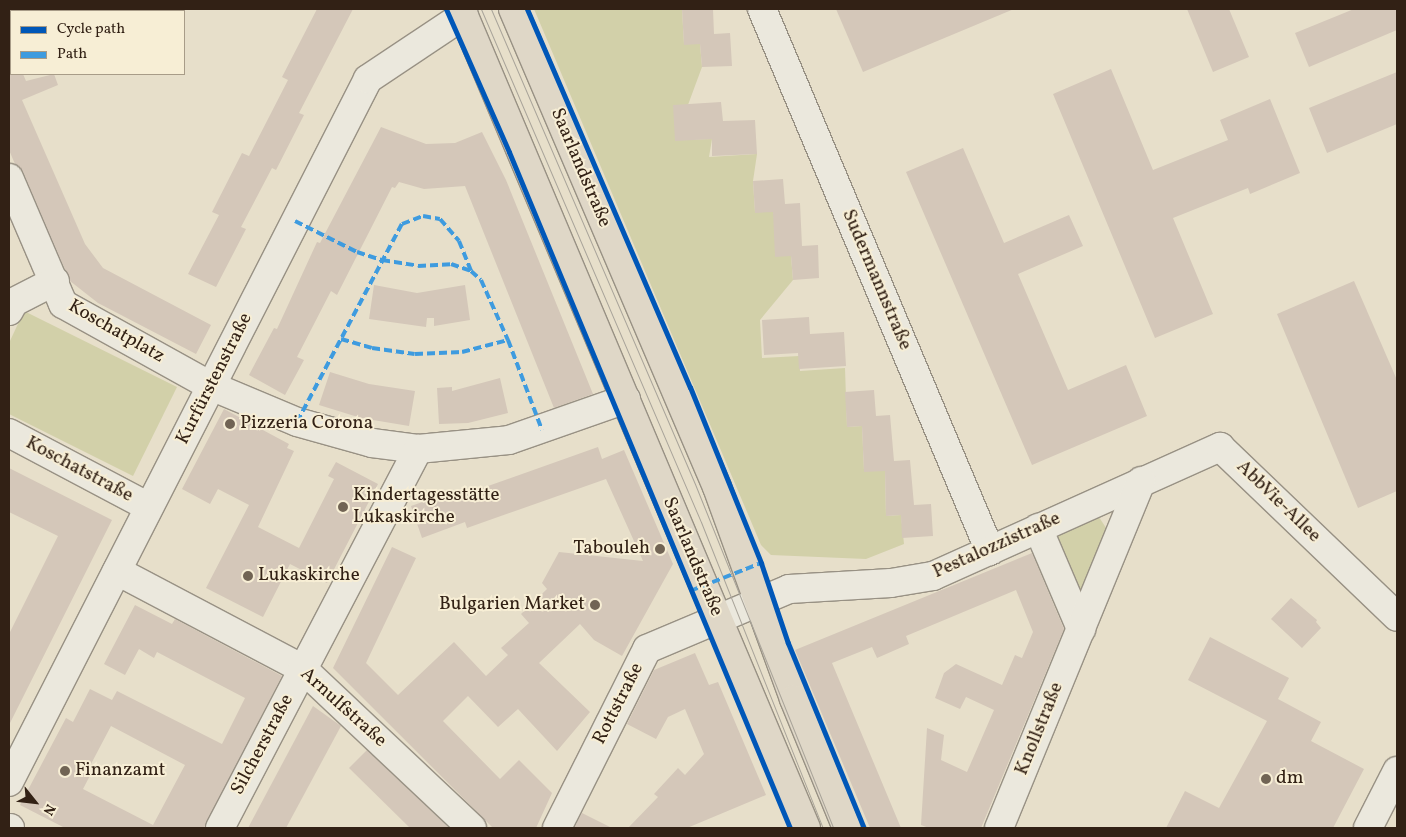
<!DOCTYPE html>
<meta charset="utf-8">
<style>
body{margin:0}
#map{position:relative;width:1406px;height:837px;overflow:hidden;background:#e7dfca;font-family:Vollkorn,serif}
div>[style]{position:absolute}
[style*='--x']{left:calc(var(--x)*1px);top:calc(var(--y)*1px);width:calc(var(--w)*1px);rotate:calc(var(--a)*1deg)}
.green>*{inset:0;background:#d2d0a9}
.building>*{inset:0;background:#d4c7b9}
.roads{filter:drop-shadow(1px 0 #989184) drop-shadow(-1px 0 #989184) drop-shadow(0 1px #989184) drop-shadow(0 -1px #989184)}
.minor>*{height:28px;margin:-14px;padding:0 14px;transform-origin:14px;border-radius:14px;background:#ebe8dd}
.major>*{height:28px;margin:-14px;padding:0 14px;transform-origin:14px;border-radius:14px;background:#dfd7c7}
.tram>*{height:1px;margin:-0.5px;padding:0 0.5px;transform-origin:0.5px;border-radius:0.5px;background:#a9a49a}
.quiet>*{height:4px;margin-top:-2px;transform-origin:0;background:repeating-linear-gradient(90deg,#3e9bdf 0 8px,transparent 0 12px)}
.cycleway>*{height:5px;margin:-2.5px;padding:0 2.5px;transform-origin:2.5px;border-radius:2.5px;background:#0057b8}
.dots>*{width:14px;height:14px;translate:-50% -50%;box-sizing:border-box;border:2px solid #f7eed5;border-radius:50%}
span{translate:-50% -50%;white-space:nowrap;text-align:center;line-height:1.15;-webkit-text-stroke:4px #f7eed5;paint-order:stroke}
.street-label{font-size:19px;color:#322115}
.poi-label{font-size:19px;color:#322115}
.left{translate:0 -50%;text-align:left}
.right{translate:-100% -50%;text-align:right}
.frame{position:absolute;inset:0;border:10px solid #322115;pointer-events:none}
.legend{position:absolute;left:10px;top:10px;width:175px;height:65px;box-sizing:border-box;background:#f7eed5;border:1px solid #a89c88;margin:0;padding:6px 9px;list-style:none;font-size:15px;color:#322115}
.legend li{display:flex;align-items:center;gap:10px;height:25px}
.legend b{width:25px;border:1px solid #a89c88}
.north{position:absolute;left:10px;top:777px;width:50px;height:50px;-webkit-text-stroke:4px #f7eed5;paint-order:stroke;rotate:119deg;font-size:14px;font-weight:700;line-height:20px;text-align:center;color:#322115}
.north::after{content:'';display:block;margin:auto;width:18px;height:22px;background:#322115;clip-path:polygon(50% 0,100% 100%,50% 72%,0 100%)}
</style>
<div id="map">
<div class="green">
<div style="clip-path:polygon(534px 9px,682px 9px,684px 44px,700px 44px,702px 67px,675px 140px,712px 139px,709px 157px,757px 154px,753px 181px,755px 212px,773px 212px,791px 256px,793px 280px,760px 320px,762px 358px,799px 356px,800px 371px,845px 368px,847px 427px,862px 426px,864px 470px,885px 471px,886px 516px,901px 515px,904px 544px,866px 559px,771px 555px,761px 545px)"></div>
<div style="clip-path:polygon(24px 311px,177px 387px,133px 476px,9px 414px,9px 343px)"></div>
<div style="clip-path:polygon(1097px 514px,1108px 531px,1078px 603px,1052px 534px)"></div>
</div>
<div class="building">
<div style="clip-path:polygon(317px 9px,353px 9px,299px 113px,304px 115px,276px 170px,272px 168px,241px 227px,246px 229px,216px 287px,188px 274px,219px 215px,212px 212px,242px 153px,249px 156px,288px 80px,282px 77px)"></div>
<div style="clip-path:polygon(682px 9px,713px 9px,714px 34px,730px 33px,732px 66px,702px 67px,700px 44px,684px 45px)"></div>
<div style="clip-path:polygon(836px 9px,1014px 9px,863px 72px)"></div>
<div style="clip-path:polygon(1187px 9px,1229px 9px,1249px 57px,1213px 72px)"></div>
<div style="clip-path:polygon(1354px 9px,1397px 9px,1397px 30px,1309px 67px,1295px 33px)"></div>
<div style="clip-path:polygon(9px 68px,11px 74px,23px 74px,26px 81px,54px 74px,58px 85px,22px 100px,85px 244px,103px 268px,211px 325px,196px 354px,98px 303px,70px 281px,23px 172px,15px 164px,9px 150px)"></div>
<div style="clip-path:polygon(1111px 69px,1153px 170px,1228px 140px,1220px 120px,1270px 99px,1300px 173px,1250px 194px,1248px 188px,1173px 218px,1213px 314px,1155px 338px,1053px 94px)"></div>
<div style="clip-path:polygon(1397px 72px,1397px 124px,1327px 153px,1309px 108px)"></div>
<div style="clip-path:polygon(721px 102px,723px 121px,755px 120px,757px 154px,712px 156px,712px 139px,675px 141px,673px 105px)"></div>
<div style="clip-path:polygon(381px 127px,426px 144px,455px 143px,482px 132px,506px 180px,593px 394px,554px 408px,465px 186px,424px 189px,399px 182px,395px 188px,392px 187px,337px 295px,331px 291px,297px 357px,304px 360px,285px 395px,249px 375px,274px 328px,277px 329px,317px 242px,320px 243px)"></div>
<div style="clip-path:polygon(963px 148px,1004px 243px,1069px 215px,1083px 246px,1018px 274px,1068px 390px,1126px 365px,1147px 416px,1032px 465px,906px 172px)"></div>
<div style="clip-path:polygon(783px 179px,785px 204px,800px 203px,802px 246px,818px 245px,819px 278px,793px 280px,791px 256px,775px 257px,773px 212px,755px 213px,753px 181px)"></div>
<div style="clip-path:polygon(1354px 281px,1397px 380px,1397px 491px,1358px 508px,1277px 314px)"></div>
<div style="clip-path:polygon(374px 285px,417px 293px,465px 285px,470px 320px,434px 326px,434px 318px,427px 318px,426px 327px,369px 319px)"></div>
<div style="clip-path:polygon(809px 317px,810px 334px,844px 332px,846px 366px,799px 369px,798px 353px,764px 355px,762px 320px)"></div>
<div style="clip-path:polygon(330px 372px,369px 384px,415px 391px,409px 426px,361px 418px,319px 405px)"></div>
<div style="clip-path:polygon(500px 378px,508px 413px,468px 423px,439px 424px,437px 388px,452px 387px,452px 391px)"></div>
<div style="clip-path:polygon(874px 390px,876px 416px,890px 415px,894px 461px,910px 460px,914px 505px,931px 504px,933px 536px,902px 538px,901px 515px,886px 516px,885px 471px,864px 472px,862px 426px,847px 427px,845px 392px)"></div>
<div style="clip-path:polygon(224px 409px,289px 444px,287px 448px,294px 451px,258px 527px,299px 548px,334px 479px,328px 476px,336px 462px,378px 484px,327px 583px,290px 564px,263px 617px,206px 588px,249px 505px,218px 489px,210px 504px,182px 489px)"></div>
<div style="clip-path:polygon(598px 447px,602px 459px,624px 450px,673px 564px,622px 656px,594px 640px,580px 624px,539px 663px,590px 712px,557px 751px,518px 709px,498px 727px,468px 696px,443px 721px,500px 779px,519px 760px,552px 793px,536px 828px,493px 828px,333px 668px,392px 547px,416px 558px,366px 663px,398px 695px,454px 642px,486px 676px,508px 655px,501px 648px,529px 623px,521px 614px,547px 589px,542px 583px,559px 552px,643px 561px,606px 479px,467px 528px,465px 522px,422px 538px,411px 506px,454px 491px,457px 497px)"></div>
<div style="clip-path:polygon(9px 468px,112px 520px,9px 725px,9px 634px,58px 536px,9px 512px)"></div>
<div style="clip-path:polygon(1032px 553px,1064px 629px,981px 828px,929px 828px,921px 825px,927px 728px,944px 735px,941px 760px,967px 772px,994px 710px,966px 697px,960px 709px,935px 698px,944px 673px,956px 664px,1002px 685px,1015px 655px,1022px 658px,1033px 632px,1016px 590px,906px 636px,909px 644px,877px 658px,872px 647px,832px 663px,901px 828px,870px 828px,795px 650px)"></div>
<div style="clip-path:polygon(1291px 598px,1317px 620px,1316px 622px,1321px 628px,1302px 648px,1271px 619px)"></div>
<div style="clip-path:polygon(evenodd,135px 605px,172px 624px,175px 619px,282px 676px,204px 828px,65px 828px,20px 805px,66px 718px,73px 722px,90px 689px,112px 700px,117px 691px,222px 744px,245px 698px,157px 652px,154px 658px,139px 649px,125px 675px,104px 664px,135px 605px,111px 726px,185px 765px,153px 825px,83px 789px,95px 766px,91px 764px,111px 726px)"></div>
<div style="clip-path:polygon(1210px 637px,1289px 678px,1278px 699px,1321px 722px,1311px 741px,1364px 769px,1333px 828px,1166px 828px,1185px 791px,1219px 808px,1267px 721px,1188px 680px)"></div>
<div style="clip-path:polygon(695px 653px,709px 685px,718px 682px,766px 795px,687px 828px,628px 828px,658px 797px,654px 794px,678px 768px,685px 775px,704px 754px,685px 709px,668px 717px,656px 739px,627px 724px,654px 670px)"></div>
<div style="clip-path:polygon(313px 706px,341px 726px,286px 828px,248px 828px)"></div>
<div style="clip-path:polygon(367px 750px,443px 822px,449px 828px,410px 828px,349px 768px)"></div>
<div style="clip-path:polygon(582px 813px,612px 828px,574px 828px)"></div>
</div>
<div class="roads">
<div class="minor">
<div style="--x:762;--y:9;--w:588;--a:67.19"></div>
<div style="--x:9;--y:178;--w:137;--a:66.8"></div>
<div style="--x:63;--y:304;--w:169;--a:29"></div>
<div style="--x:211;--y:386;--w:93;--a:22.7"></div>
<div style="--x:297;--y:422;--w:78;--a:15.6"></div>
<div style="--x:372;--y:443;--w:46;--a:7.4"></div>
<div style="--x:418;--y:449;--w:91;--a:-5.6"></div>
<div style="--x:509;--y:440;--w:124;--a:-19.3"></div>
<div style="--x:9;--y:311;--w:10;--a:-61"></div>
<div style="--x:14;--y:302;--w:46;--a:-27.1"></div>
<div style="--x:9;--y:433;--w:158;--a:27.9"></div>
<div style="--x:1038;--y:528;--w:110;--a:66.9"></div>
<div style="--x:117;--y:571;--w:210;--a:27.8"></div>
<div style="--x:303;--y:669;--w:232;--a:43.3"></div>
<div style="--x:9;--y:782;--w:789;--a:-62.95"></div>
<div style="--x:368;--y:79;--w:115;--a:-33.7"></div>
<div style="--x:9;--y:828;--w:1;--a:0"></div>
<div style="--x:220;--y:828;--w:428;--a:-62.4"></div>
<div style="--x:557;--y:828;--w:200;--a:-63.3"></div>
<div style="--x:647;--y:649;--w:154;--a:-22.9"></div>
<div style="--x:789;--y:589;--w:102;--a:-3.4"></div>
<div style="--x:891;--y:583;--w:43;--a:-9.5"></div>
<div style="--x:933;--y:576;--w:315;--a:-24.2"></div>
<div style="--x:1220;--y:447;--w:245;--a:43.8"></div>
<div style="--x:999;--y:828;--w:375;--a:-67.7"></div>
<div style="--x:1368;--y:828;--w:64;--a:-63"></div>
</div>
<div class="major">
<div style="--x:461;--y:9;--w:889;--a:67.16"></div>
<div style="--x:513;--y:9;--w:520;--a:66.89"></div>
<div style="--x:717;--y:487;--w:226;--a:70"></div>
<div style="--x:794;--y:699;--w:139;--a:67.7"></div>
</div>
</div>
<div class="tram">
<div style="--x:481;--y:9;--w:558;--a:66.79"></div>
<div style="--x:701;--y:522;--w:329;--a:68.3"></div>
<div style="--x:491;--y:9;--w:517;--a:66.76"></div>
<div style="--x:695;--y:484;--w:371;--a:68.1"></div>
</div>
<div class="quiet">
<div style="--x:295;--y:221;--w:69;--a:26.6"></div>
<div style="--x:357;--y:252;--w:26;--a:18"></div>
<div style="--x:382;--y:260;--w:36;--a:9"></div>
<div style="--x:418;--y:266;--w:33;--a:-3"></div>
<div style="--x:451;--y:264;--w:21;--a:19"></div>
<div style="--x:471;--y:271;--w:13;--a:42"></div>
<div style="--x:481;--y:280;--w:66;--a:65.8"></div>
<div style="--x:508;--y:340;--w:96;--a:69.3"></div>
<div style="--x:341;--y:339;--w:32;--a:16"></div>
<div style="--x:372;--y:348;--w:43;--a:7.9"></div>
<div style="--x:415;--y:354;--w:47;--a:-2.4"></div>
<div style="--x:462;--y:352;--w:48;--a:-14.6"></div>
<div style="--x:297;--y:422;--w:224;--a:-62.1"></div>
<div style="--x:402;--y:224;--w:22;--a:-21"></div>
<div style="--x:423;--y:216;--w:17;--a:10"></div>
<div style="--x:440;--y:219;--w:29;--a:49"></div>
<div style="--x:459;--y:241;--w:32;--a:68"></div>
<div style="--x:690;--y:591;--w:76;--a:-21.5"></div>
</div>
<div class="cycleway">
<div style="--x:446;--y:9;--w:156;--a:66.2"></div>
<div style="--x:509;--y:152;--w:732;--a:67.43"></div>
<div style="--x:527;--y:9;--w:412;--a:66.7"></div>
<div style="--x:690;--y:387;--w:190;--a:68"></div>
<div style="--x:761;--y:563;--w:84;--a:71.4"></div>
<div style="--x:788;--y:643;--w:200;--a:67.7"></div>
</div>
<div class="dots">
<div style="left:230px;top:424px;background:#716454"></div>
<div style="left:343px;top:507px;background:#716454"></div>
<div style="left:660px;top:549px;background:#716454"></div>
<div style="left:248px;top:576px;background:#716454"></div>
<div style="left:595px;top:605px;background:#716454"></div>
<div style="left:65px;top:771px;background:#716454"></div>
<div style="left:1266px;top:779px;background:#716454"></div>
</div>
<div class="street-label">
<span style="left:580px;top:168px;rotate:67deg">Saarlandstraße</span>
<span style="left:876px;top:280px;rotate:67deg">Sudermannstraße</span>
<span style="left:116px;top:332px;rotate:30deg">Koschatplatz</span>
<span style="left:215px;top:379px;rotate:-63deg">Kurfürstenstraße</span>
<span style="left:79px;top:470px;rotate:28deg">Koschatstraße</span>
<span style="left:1278px;top:502px;rotate:44deg">AbbVie-Allee</span>
<span style="left:997px;top:546px;rotate:-24deg">Pestalozzistraße</span>
<span style="left:692px;top:557px;rotate:67deg">Saarlandstraße</span>
<span style="left:619px;top:704px;rotate:-63deg">Rottstraße</span>
<span style="left:343px;top:708px;rotate:42deg">Arnulfstraße</span>
<span style="left:1040px;top:729px;rotate:-68deg">Knollstraße</span>
<span style="left:263px;top:745px;rotate:-62deg">Silcherstraße</span>
</div>
<div class="poi-label">
<span class="left" style="left:240px;top:424px">Pizzeria Corona</span>
<span class="left" style="left:353px;top:507px">Kindertagesstätte<br>Lukaskirche</span>
<span class="right" style="left:650px;top:549px">Tabouleh</span>
<span class="left" style="left:258px;top:576px">Lukaskirche</span>
<span class="right" style="left:585px;top:605px">Bulgarien Market</span>
<span class="left" style="left:75px;top:771px">Finanzamt</span>
<span class="left" style="left:1276px;top:779px">dm</span>
</div>
<div class="frame"></div>
<ul class="legend">
<li><b style="height:6px;background:#0057b8"></b>Cycle path</li>
<li><b style="height:6px;background:#3e9bdf"></b>Path</li>
</ul>
<div class="north">N</div>
</div>
